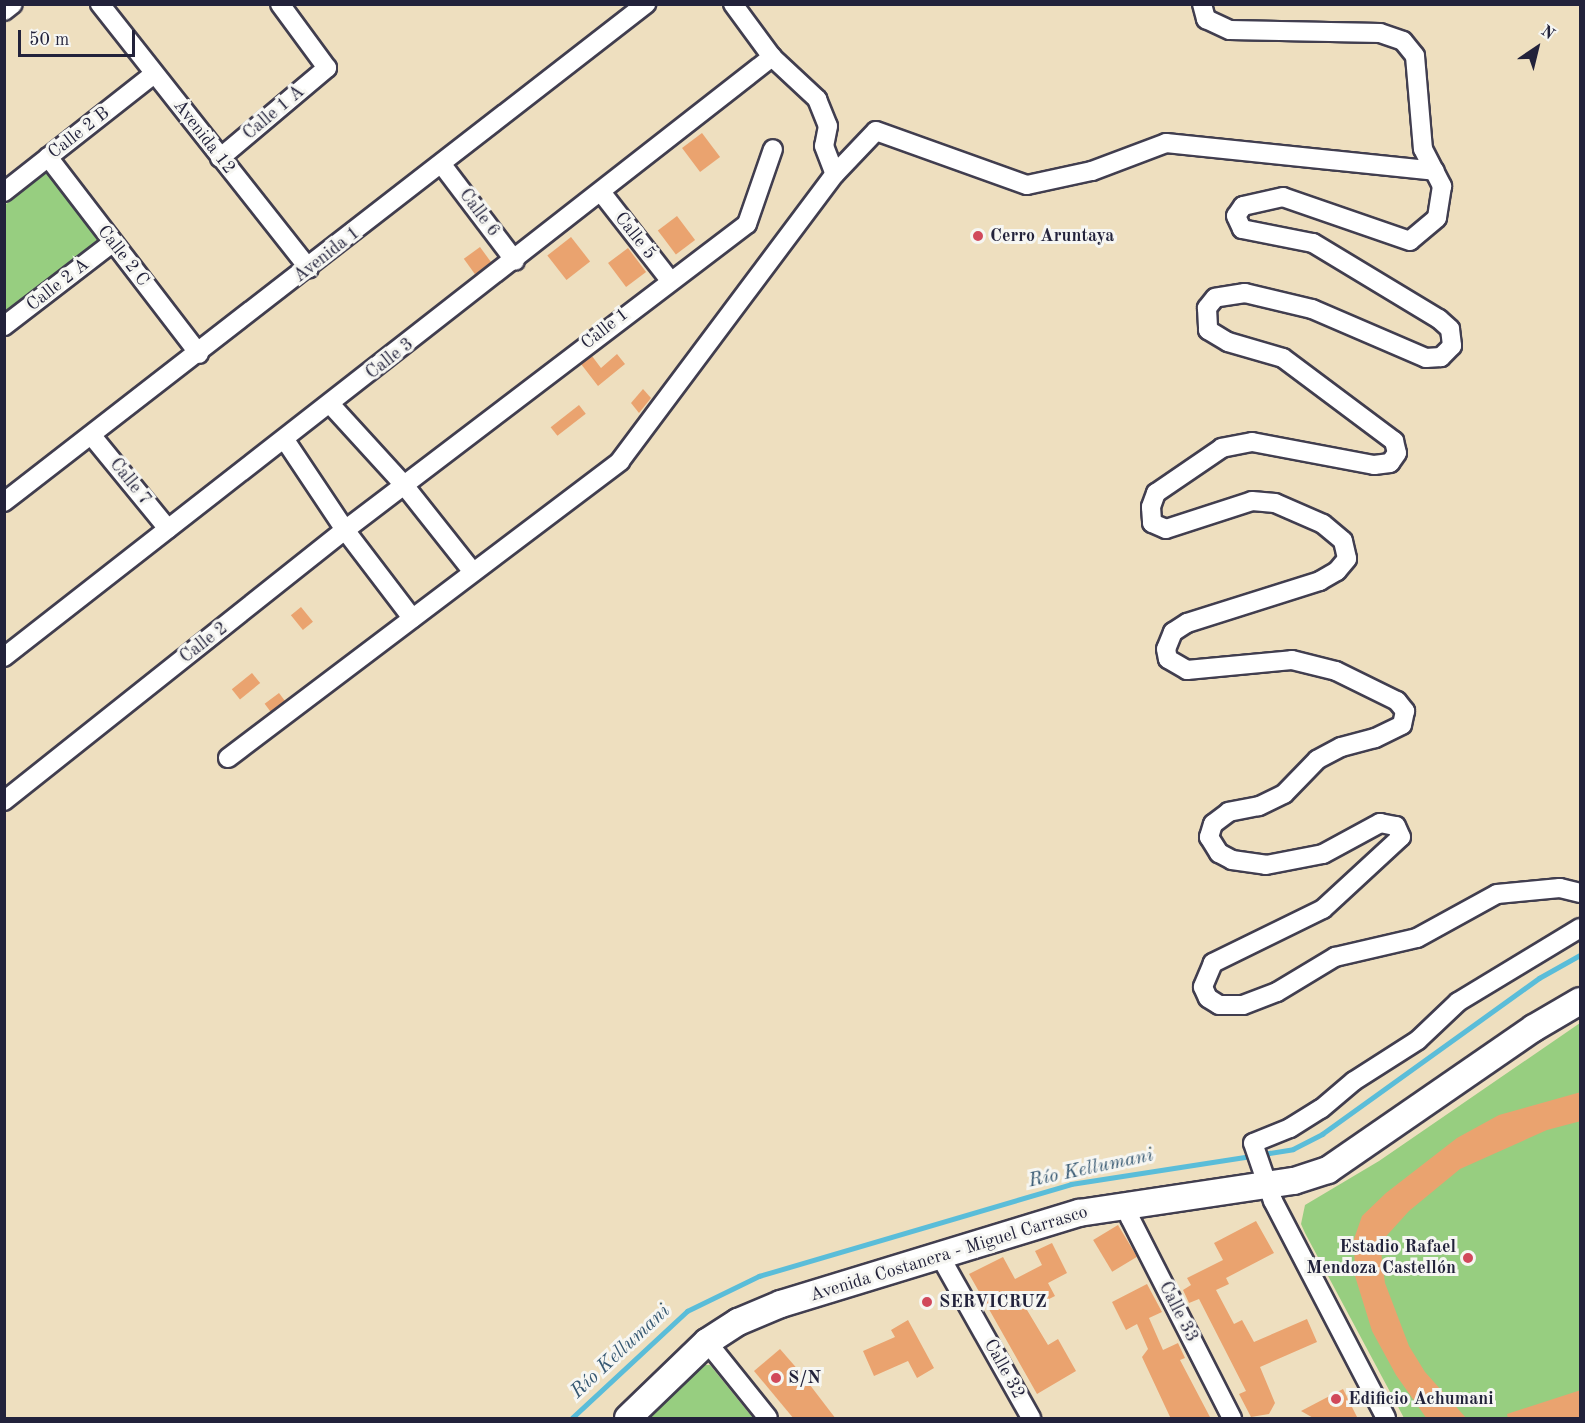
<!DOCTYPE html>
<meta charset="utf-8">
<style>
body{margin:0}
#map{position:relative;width:1585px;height:1423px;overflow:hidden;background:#eedfbf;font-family:"Old Standard TT",serif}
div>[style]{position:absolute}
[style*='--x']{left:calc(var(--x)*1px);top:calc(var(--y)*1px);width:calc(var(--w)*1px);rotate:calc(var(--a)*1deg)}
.green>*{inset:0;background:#97ce80}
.stream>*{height:4.5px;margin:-2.25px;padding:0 2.25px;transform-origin:2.25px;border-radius:2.25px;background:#5abdd9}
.building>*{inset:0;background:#eaa36f;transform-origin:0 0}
.roads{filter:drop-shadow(2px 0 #413e4f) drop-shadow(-2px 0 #413e4f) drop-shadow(0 2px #413e4f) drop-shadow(0 -2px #413e4f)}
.street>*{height:18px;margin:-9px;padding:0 9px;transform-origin:9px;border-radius:9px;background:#fff}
.secondary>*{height:26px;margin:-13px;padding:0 13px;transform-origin:13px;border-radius:13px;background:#fff}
.dots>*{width:16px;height:16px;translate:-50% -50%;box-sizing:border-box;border:3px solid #f6f6f2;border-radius:50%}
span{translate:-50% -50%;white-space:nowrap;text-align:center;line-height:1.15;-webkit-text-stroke:6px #f6f6f2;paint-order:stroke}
.street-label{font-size:18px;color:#22223b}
.poi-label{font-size:18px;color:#22223b;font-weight:700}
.left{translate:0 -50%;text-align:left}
.right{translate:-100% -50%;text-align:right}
.water-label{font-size:20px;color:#365872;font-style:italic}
.frame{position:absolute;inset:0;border:6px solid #22223b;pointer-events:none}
.north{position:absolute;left:1507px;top:18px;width:60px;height:60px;-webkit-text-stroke:4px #f6f6f2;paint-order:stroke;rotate:35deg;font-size:16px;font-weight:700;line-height:24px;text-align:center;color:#22223b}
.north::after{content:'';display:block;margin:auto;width:21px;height:27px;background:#22223b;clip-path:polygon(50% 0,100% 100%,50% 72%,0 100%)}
.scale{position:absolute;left:18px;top:30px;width:117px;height:27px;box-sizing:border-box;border:3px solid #22223b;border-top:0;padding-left:8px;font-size:18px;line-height:21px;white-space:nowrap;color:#22223b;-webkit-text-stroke:4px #f6f6f2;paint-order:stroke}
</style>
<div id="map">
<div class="green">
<div style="clip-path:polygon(47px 170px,103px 239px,5px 318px,5px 205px)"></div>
<div style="clip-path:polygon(1580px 1023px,1580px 1418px,1404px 1418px,1305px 1233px,1301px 1224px,1305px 1205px,1379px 1161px)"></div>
<div style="clip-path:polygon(702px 1365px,710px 1365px,753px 1418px,647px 1418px)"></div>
</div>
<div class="stream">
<div style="--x:1263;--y:1154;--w:30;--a:-9"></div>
<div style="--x:1293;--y:1149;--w:33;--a:-27"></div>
<div style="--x:1322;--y:1134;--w:267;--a:-35.7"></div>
<div style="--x:1539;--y:978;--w:47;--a:-29.3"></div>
<div style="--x:572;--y:1418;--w:157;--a:-42.9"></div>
<div style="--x:687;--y:1311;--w:80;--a:-25.9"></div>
<div style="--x:759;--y:1276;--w:325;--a:-16.4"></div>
<div style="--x:1071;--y:1184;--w:182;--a:-8.8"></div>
</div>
<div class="building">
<div style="left:702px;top:133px;width:30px;height:25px;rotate:53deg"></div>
<div style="left:677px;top:216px;width:30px;height:24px;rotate:53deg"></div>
<div style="left:571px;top:237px;width:31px;height:30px;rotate:52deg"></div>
<div style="left:480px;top:247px;width:19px;height:20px;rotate:54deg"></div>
<div style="left:628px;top:248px;width:30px;height:25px;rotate:53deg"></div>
<div style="clip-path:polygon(617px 354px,625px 364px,598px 386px,581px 364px,592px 356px,601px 368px)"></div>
<div style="clip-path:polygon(643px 389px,651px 398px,639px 413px,631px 403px)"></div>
<div style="left:579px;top:405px;width:11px;height:36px;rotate:52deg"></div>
<div style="left:301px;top:607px;width:19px;height:13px;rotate:51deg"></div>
<div style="left:252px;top:673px;width:13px;height:26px;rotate:51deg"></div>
<div style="left:279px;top:693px;width:10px;height:18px;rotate:53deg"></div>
<div style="clip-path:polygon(1581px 1092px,1581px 1121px,1547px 1130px,1460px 1169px,1409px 1211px,1380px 1243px,1385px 1283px,1409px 1346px,1425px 1372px,1467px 1419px,1427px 1419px,1396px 1375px,1372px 1331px,1355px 1276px,1354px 1239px,1362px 1216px,1386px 1193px,1457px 1138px,1499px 1115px)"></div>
<div style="clip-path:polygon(1256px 1221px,1274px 1253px,1226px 1278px,1229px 1284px,1216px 1290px,1234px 1324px,1242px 1320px,1254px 1342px,1307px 1319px,1317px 1342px,1260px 1367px,1275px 1403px,1269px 1414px,1251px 1417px,1239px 1394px,1246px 1391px,1199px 1299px,1189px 1303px,1183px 1290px,1191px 1285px,1187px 1278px,1223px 1260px,1214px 1243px)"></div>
<div style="left:1118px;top:1225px;width:37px;height:29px;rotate:59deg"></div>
<div style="clip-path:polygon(1052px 1243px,1067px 1273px,1048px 1283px,1055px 1296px,1027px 1310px,1048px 1345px,1058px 1339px,1076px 1371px,1037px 1394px,969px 1274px,1003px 1257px,1015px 1279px,1042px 1265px,1035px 1251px)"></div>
<div style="clip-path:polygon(1147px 1284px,1162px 1312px,1149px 1318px,1163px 1350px,1178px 1343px,1185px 1358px,1180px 1360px,1211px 1419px,1171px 1419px,1142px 1357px,1148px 1349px,1137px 1324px,1126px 1330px,1112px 1302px)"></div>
<div style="clip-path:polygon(908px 1320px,934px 1368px,917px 1378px,908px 1361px,874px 1376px,863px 1351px,895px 1337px,891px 1330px)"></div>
<div style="clip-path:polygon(780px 1349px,800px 1372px,836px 1419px,794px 1419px,754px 1371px)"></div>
<div style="clip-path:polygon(1343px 1389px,1358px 1419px,1315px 1419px,1301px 1411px)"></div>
<div style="clip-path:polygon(1581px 1390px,1581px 1419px,1508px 1419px,1507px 1414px)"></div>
</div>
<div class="roads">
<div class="street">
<div style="--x:100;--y:4;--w:337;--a:51.7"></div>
<div style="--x:733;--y:4;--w:66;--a:53.7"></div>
<div style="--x:772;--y:57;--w:62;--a:43"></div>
<div style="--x:817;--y:99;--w:29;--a:68"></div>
<div style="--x:828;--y:126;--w:20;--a:101"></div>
<div style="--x:824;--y:146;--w:30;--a:69"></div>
<div style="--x:1202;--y:4;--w:16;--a:75"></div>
<div style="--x:1206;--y:19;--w:26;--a:25"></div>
<div style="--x:1230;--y:30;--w:150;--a:1.1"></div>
<div style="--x:1380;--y:33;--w:24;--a:19"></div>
<div style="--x:1403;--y:41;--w:19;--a:51"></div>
<div style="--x:1415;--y:56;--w:93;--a:85.1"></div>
<div style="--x:1423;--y:149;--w:42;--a:62.8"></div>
<div style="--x:1442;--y:186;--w:32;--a:99"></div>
<div style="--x:1437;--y:218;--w:35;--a:140"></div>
<div style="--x:1410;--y:241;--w:134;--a:-160.9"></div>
<div style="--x:1283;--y:197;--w:41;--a:167.3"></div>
<div style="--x:1243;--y:206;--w:12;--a:125"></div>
<div style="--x:1236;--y:216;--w:14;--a:65"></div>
<div style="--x:1242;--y:229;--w:72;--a:11.2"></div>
<div style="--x:1313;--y:243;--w:147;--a:31.1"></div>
<div style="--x:1439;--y:319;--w:15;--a:42"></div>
<div style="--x:1450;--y:329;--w:17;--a:83"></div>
<div style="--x:1452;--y:346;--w:16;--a:135"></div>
<div style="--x:1441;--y:357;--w:15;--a:176"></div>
<div style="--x:1426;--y:358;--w:124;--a:-156.7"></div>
<div style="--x:1312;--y:309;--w:69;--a:-166.6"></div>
<div style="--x:1245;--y:293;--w:30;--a:171"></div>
<div style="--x:1215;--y:298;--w:13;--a:129"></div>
<div style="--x:1207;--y:308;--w:22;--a:87"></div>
<div style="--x:1208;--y:330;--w:23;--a:31"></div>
<div style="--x:1228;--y:342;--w:57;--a:16.2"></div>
<div style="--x:1283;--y:358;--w:139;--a:36.8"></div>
<div style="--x:1394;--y:441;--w:12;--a:76"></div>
<div style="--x:1397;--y:453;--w:12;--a:125"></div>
<div style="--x:1390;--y:463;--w:16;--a:173"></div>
<div style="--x:1374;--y:465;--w:124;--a:-169.3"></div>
<div style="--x:1252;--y:442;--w:31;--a:169"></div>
<div style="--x:1222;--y:448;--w:80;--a:145.7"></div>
<div style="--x:1156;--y:493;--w:15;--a:110"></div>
<div style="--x:1151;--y:507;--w:16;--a:86"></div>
<div style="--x:1152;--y:523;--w:15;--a:23"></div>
<div style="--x:1166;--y:529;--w:90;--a:-18"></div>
<div style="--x:1252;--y:501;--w:23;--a:5"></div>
<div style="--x:1275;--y:503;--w:52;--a:23.6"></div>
<div style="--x:1323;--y:524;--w:26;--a:40"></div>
<div style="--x:1343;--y:541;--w:18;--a:77"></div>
<div style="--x:1347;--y:559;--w:16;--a:130"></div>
<div style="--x:1337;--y:571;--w:20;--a:150"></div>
<div style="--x:1320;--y:581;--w:139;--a:162.5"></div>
<div style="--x:1187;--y:623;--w:17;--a:147"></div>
<div style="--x:1173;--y:632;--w:18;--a:112"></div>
<div style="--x:1166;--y:649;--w:10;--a:79"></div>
<div style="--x:1168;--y:659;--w:22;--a:30"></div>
<div style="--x:1187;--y:670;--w:105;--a:-5.4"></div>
<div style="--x:1292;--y:660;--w:45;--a:14"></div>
<div style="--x:1336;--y:671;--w:68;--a:26.2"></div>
<div style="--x:1397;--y:701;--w:13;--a:51"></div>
<div style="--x:1405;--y:711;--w:14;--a:102"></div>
<div style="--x:1402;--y:725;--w:30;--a:154"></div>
<div style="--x:1375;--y:738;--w:35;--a:165"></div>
<div style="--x:1341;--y:747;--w:27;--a:152"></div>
<div style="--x:1317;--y:760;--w:47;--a:134.1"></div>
<div style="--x:1284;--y:794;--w:28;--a:154"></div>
<div style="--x:1259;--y:806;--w:31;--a:169"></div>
<div style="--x:1229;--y:812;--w:20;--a:143"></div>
<div style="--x:1213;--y:824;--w:14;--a:107"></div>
<div style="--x:1209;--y:837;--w:19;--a:58"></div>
<div style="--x:1219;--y:853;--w:15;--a:28"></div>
<div style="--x:1232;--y:860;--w:34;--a:8"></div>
<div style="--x:1266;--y:865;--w:58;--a:-10.9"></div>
<div style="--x:1323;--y:854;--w:65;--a:-28.5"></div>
<div style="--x:1380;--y:823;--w:16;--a:11"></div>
<div style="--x:1396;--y:826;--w:12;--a:66"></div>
<div style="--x:1401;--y:837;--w:106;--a:137.3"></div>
<div style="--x:1323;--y:909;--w:123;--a:153.9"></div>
<div style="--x:1213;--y:963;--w:26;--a:113"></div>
<div style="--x:1203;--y:987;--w:12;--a:66"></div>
<div style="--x:1208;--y:998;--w:13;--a:32"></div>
<div style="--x:1219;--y:1005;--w:24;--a:0"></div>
<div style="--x:1243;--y:1005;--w:36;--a:-21"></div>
<div style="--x:1277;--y:992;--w:68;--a:-31.1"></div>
<div style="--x:1335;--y:957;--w:84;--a:-13"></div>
<div style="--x:1417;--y:938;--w:91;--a:-28.8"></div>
<div style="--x:1497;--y:894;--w:63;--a:-5.4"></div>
<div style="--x:1560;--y:888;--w:21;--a:14"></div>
<div style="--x:4;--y:11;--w:11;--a:-38"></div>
<div style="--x:48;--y:157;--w:248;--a:52.5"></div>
<div style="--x:220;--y:158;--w:140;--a:-40.1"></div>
<div style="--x:327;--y:68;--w:79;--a:-126.3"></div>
<div style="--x:443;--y:166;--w:119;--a:52.8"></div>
<div style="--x:4;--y:192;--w:191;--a:-38.2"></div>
<div style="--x:601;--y:192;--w:110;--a:52"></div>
<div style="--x:4;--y:326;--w:136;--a:-37.5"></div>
<div style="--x:331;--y:405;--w:108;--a:47.6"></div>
<div style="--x:404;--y:485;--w:111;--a:51.6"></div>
<div style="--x:92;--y:436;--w:120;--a:50.7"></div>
<div style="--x:285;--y:440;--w:108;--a:56.3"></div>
<div style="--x:345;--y:530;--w:111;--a:52.7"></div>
<div style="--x:4;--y:502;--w:813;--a:-37.8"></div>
<div style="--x:4;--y:657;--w:975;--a:-38"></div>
<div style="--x:228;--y:758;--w:492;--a:-37.1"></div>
<div style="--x:620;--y:461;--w:359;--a:-53.2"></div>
<div style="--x:835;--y:174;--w:59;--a:-46.4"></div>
<div style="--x:876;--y:131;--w:160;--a:19.7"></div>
<div style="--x:1027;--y:185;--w:66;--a:-12.2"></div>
<div style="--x:1092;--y:171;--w:79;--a:-20.7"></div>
<div style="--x:1166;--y:143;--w:270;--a:5.9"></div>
<div style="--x:4;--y:801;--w:436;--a:-38.5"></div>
<div style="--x:345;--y:530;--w:505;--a:-37.28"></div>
<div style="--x:747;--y:224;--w:79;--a:-70.9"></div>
<div style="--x:1130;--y:1204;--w:14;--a:90"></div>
<div style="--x:1130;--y:1218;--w:225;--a:63"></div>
<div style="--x:941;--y:1258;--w:184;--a:60.6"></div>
<div style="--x:707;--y:1342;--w:97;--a:51.2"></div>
<div style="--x:1386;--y:1418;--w:245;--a:-117.5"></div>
<div style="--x:1273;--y:1201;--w:61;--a:-109"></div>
<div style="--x:1253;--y:1143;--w:40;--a:-22"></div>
<div style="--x:1290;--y:1128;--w:36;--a:-32"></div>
<div style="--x:1321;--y:1109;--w:43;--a:-40.3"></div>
<div style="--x:1354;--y:1081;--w:76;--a:-32.6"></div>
<div style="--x:1418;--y:1040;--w:55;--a:-43.5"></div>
<div style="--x:1458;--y:1002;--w:143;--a:-31.2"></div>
</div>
<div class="secondary">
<div style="--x:628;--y:1418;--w:110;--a:-43.9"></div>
<div style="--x:707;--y:1342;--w:37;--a:-33"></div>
<div style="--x:738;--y:1322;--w:47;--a:-22.7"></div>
<div style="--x:781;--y:1304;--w:312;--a:-17"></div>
<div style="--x:1079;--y:1213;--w:217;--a:-8.5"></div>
<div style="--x:1294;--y:1181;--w:36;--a:-18"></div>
<div style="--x:1328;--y:1170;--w:250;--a:-34.6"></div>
<div style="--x:1534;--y:1028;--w:53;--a:-30.4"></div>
</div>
</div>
<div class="dots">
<div style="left:978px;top:236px;background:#d1495b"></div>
<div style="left:1468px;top:1258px;background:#d1495b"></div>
<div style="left:927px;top:1302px;background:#d1495b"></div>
<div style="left:776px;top:1378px;background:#d1495b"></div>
<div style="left:1336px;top:1399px;background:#d1495b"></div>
</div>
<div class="street-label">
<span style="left:274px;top:113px;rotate:-40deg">Calle 1 A</span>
<span style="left:79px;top:133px;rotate:-38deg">Calle 2 B</span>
<span style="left:204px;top:137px;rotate:52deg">Avenida 12</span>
<span style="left:479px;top:213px;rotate:53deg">Calle 6</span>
<span style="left:635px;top:236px;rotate:52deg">Calle 5</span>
<span style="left:327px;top:255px;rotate:-38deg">Avenida 1</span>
<span style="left:123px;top:256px;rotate:52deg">Calle 2 C</span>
<span style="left:58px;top:285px;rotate:-38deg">Calle 2 A</span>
<span style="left:605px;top:329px;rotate:-38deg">Calle 1</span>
<span style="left:390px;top:359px;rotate:-38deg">Calle 3</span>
<span style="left:130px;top:482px;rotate:51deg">Calle 7</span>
<span style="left:204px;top:643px;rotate:-38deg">Calle 2</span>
<span style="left:949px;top:1254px;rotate:-17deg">Avenida Costanera - Miguel Carrasco</span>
<span style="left:1178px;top:1312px;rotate:63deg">Calle 33</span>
<span style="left:1004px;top:1369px;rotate:61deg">Calle 32</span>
</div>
<div class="poi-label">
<span class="left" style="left:990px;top:236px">Cerro Aruntaya</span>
<span class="right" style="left:1456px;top:1258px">Estadio Rafael<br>Mendoza Castellón</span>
<span class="left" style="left:939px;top:1302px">SERVICRUZ</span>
<span class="left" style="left:788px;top:1378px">S/N</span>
<span class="left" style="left:1348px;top:1399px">Edificio Achumani</span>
</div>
<div class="water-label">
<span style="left:1091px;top:1169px;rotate:-12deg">Río Kellumani</span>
<span style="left:621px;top:1352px;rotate:-43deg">Río Kellumani</span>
</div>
<div class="frame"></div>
<div class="north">N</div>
<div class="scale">50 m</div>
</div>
